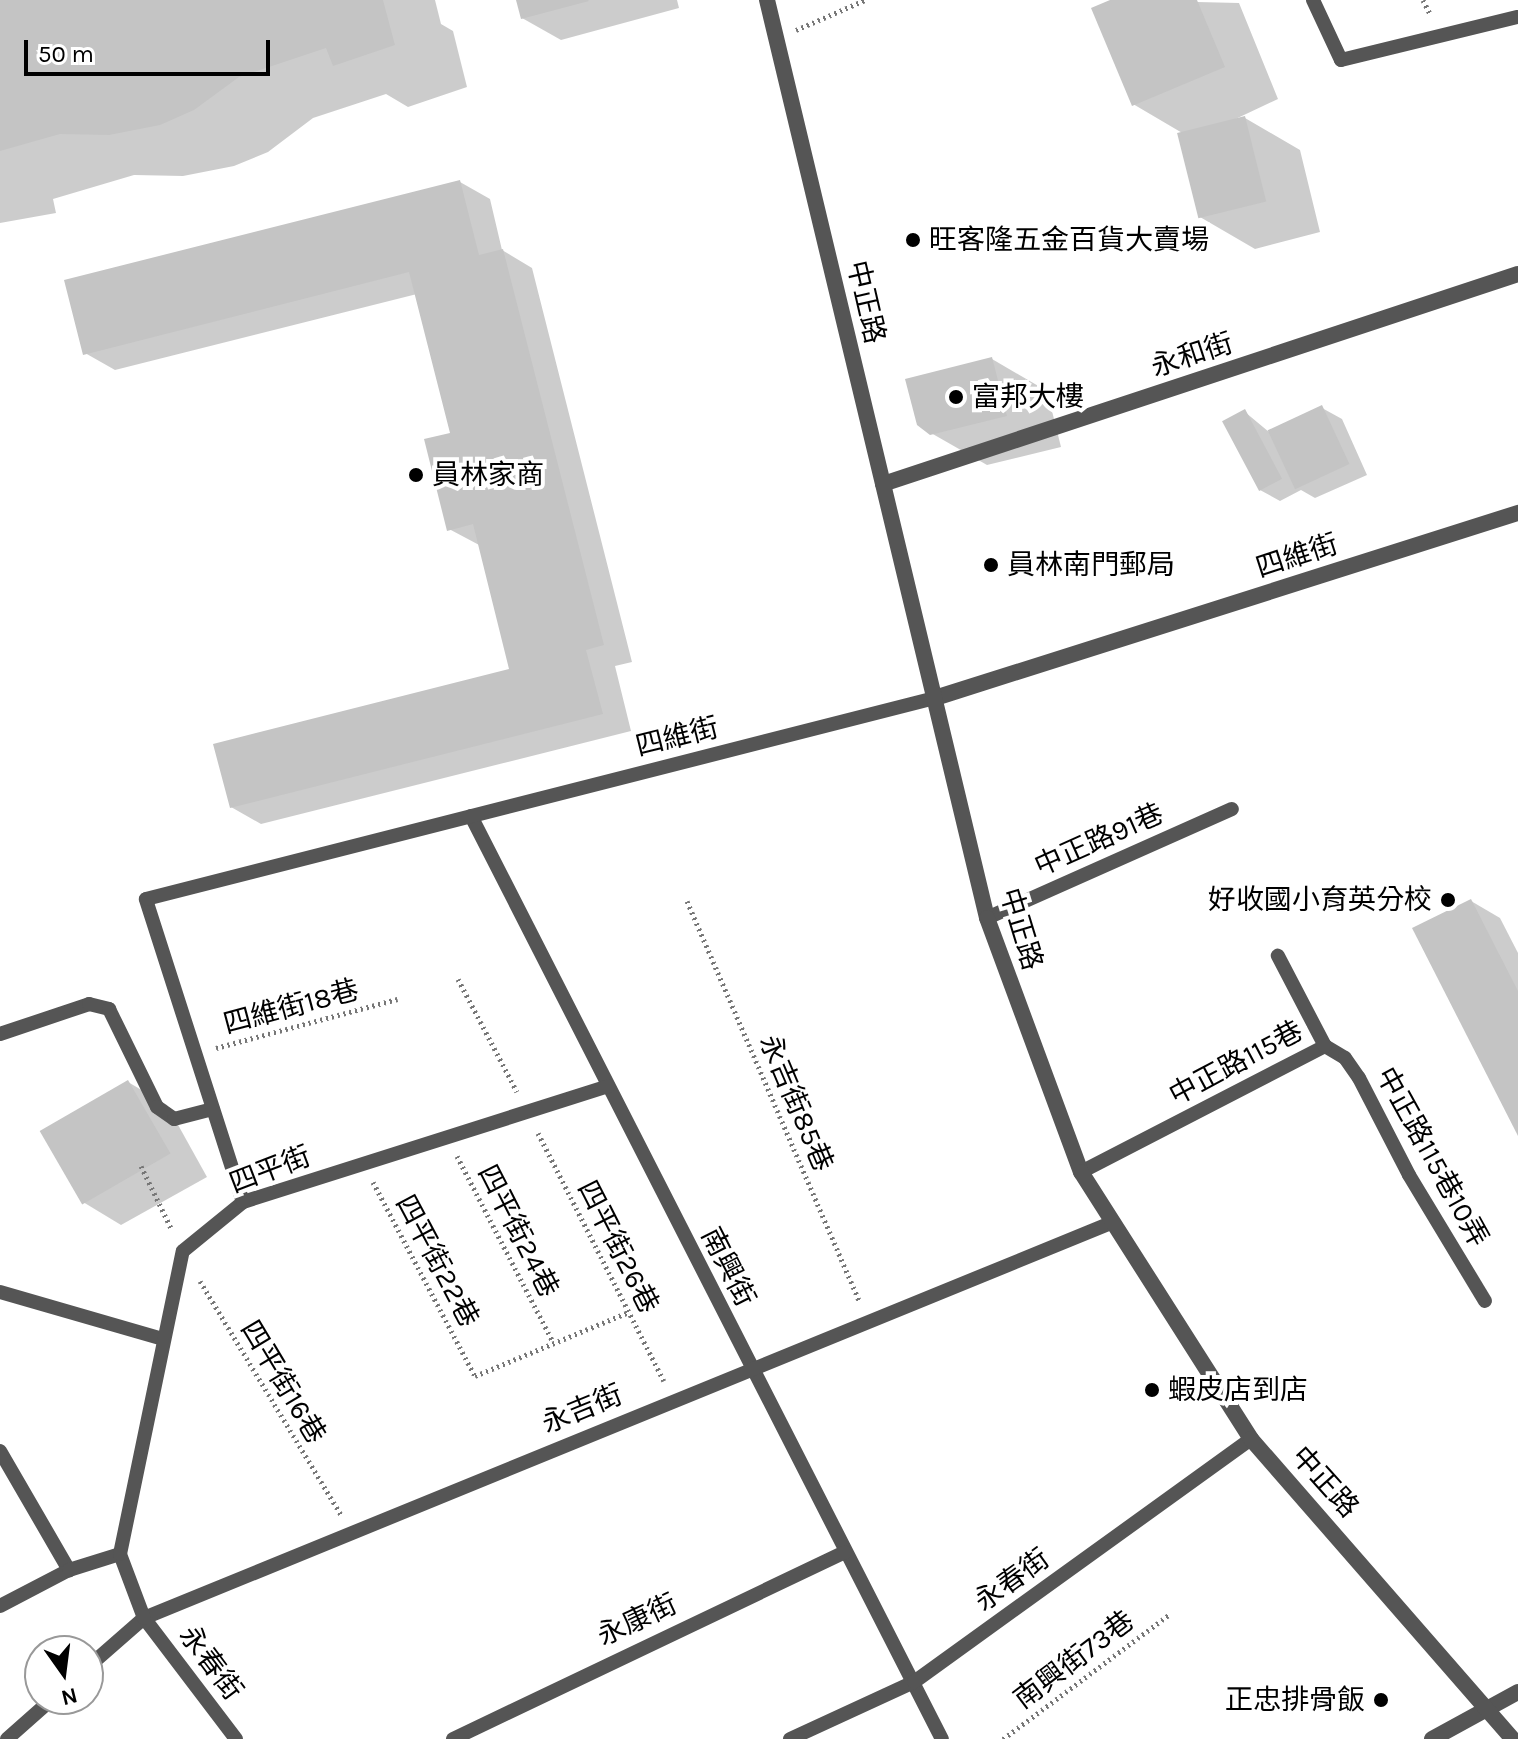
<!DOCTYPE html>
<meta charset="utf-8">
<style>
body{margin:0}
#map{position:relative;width:1518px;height:1739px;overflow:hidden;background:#fff;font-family:Karla,"Noto Sans TC",sans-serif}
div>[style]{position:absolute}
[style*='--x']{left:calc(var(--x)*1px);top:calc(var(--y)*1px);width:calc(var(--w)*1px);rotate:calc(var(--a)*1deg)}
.shadow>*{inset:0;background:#0003}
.building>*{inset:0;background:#c4c4c4;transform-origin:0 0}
.path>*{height:5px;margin-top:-2.5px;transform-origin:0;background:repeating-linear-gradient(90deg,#777 0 2px,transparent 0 6px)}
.service>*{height:14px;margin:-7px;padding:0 7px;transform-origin:7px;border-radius:7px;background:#555}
.minor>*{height:16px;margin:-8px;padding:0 8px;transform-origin:8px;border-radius:8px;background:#555}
.tertiary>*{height:16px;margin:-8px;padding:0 8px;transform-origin:8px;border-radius:8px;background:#555}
.dots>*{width:22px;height:22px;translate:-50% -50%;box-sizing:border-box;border:4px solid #fff;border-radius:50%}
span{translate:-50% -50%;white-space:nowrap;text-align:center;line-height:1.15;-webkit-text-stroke:8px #fff;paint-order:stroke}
.poi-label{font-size:28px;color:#000}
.left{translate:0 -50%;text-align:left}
.right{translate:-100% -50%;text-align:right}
.street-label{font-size:28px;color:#000}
.north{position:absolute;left:24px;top:1635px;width:80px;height:80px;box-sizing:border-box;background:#fff;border:2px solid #999;border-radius:50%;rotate:166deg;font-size:22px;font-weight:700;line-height:32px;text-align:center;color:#000}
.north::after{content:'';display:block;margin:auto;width:28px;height:36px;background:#000;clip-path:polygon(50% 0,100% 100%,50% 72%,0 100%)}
.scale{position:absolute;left:24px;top:40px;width:246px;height:36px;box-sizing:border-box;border:4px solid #000;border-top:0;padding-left:10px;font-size:24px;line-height:28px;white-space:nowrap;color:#000;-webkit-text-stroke:6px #fff;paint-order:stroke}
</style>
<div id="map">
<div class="shadow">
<div style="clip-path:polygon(0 0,435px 0,441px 24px,453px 31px,467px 87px,408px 107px,386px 94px,313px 118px,268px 152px,234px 166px,183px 176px,134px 175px,53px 199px,56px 213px,0 223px)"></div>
<div style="clip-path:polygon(518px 0,677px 0,679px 8px,561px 40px,522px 18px)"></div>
<div style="clip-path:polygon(1115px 0,1239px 3px,1278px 99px,1227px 123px,1245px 118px,1300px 150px,1320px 232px,1255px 249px,1200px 217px,1184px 134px,1133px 104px)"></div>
<div style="clip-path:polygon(460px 182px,490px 199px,502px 250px,532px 268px,632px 662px,615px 666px,631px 731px,261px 824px,231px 807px,512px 671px,481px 546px,449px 529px,452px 434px,417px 294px,115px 370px,85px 353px)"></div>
<div style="clip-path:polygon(992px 359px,1047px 391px,1061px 447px,987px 465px,931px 433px)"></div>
<div style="clip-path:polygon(1322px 408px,1342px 419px,1367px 475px,1315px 498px,1301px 490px,1280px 501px,1260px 490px,1245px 412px,1269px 432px)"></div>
<div style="clip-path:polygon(1471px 901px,1500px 918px,1518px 953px,1518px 1131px)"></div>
<div style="clip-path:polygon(128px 1082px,167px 1105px,207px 1177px,121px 1225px,83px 1202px)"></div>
</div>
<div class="building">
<div style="clip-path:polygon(0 0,383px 0,395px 45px,333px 66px,326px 48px,239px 77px,194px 110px,160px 125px,109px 135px,60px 134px,0 151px)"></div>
<div style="clip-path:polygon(516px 0,588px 0,589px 1px,521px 19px)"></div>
<div style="clip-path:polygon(1110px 0,1197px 0,1225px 67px,1132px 106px,1091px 8px)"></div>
<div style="left:1245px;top:116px;width:88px;height:70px;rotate:76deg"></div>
<div style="clip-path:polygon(460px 180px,479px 255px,503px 249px,604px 645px,586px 650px,603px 714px,230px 808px,213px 744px,509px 669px,473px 524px,447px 531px,424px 439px,450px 433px,409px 272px,83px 355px,64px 280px)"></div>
<div style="clip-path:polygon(992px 357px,1007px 416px,930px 435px,917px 425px,905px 379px)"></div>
<div style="left:1322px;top:405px;width:65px;height:60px;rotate:65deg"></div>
<div style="left:1245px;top:409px;width:79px;height:26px;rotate:62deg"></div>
<div style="clip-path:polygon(1471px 899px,1518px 991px,1518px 1136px,1412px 928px)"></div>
<div style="left:128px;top:1080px;width:85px;height:102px;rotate:60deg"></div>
</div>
<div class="path">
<div style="--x:1423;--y:0;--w:16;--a:63"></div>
<div style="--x:796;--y:30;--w:75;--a:-23.5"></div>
<div style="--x:687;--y:901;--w:435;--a:66.7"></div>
<div style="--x:458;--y:979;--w:127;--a:62.4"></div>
<div style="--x:216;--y:1048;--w:188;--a:-15.1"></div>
<div style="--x:538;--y:1133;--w:278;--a:63.1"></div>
<div style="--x:457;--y:1156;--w:209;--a:62.7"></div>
<div style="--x:141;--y:1166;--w:71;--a:64.2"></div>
<div style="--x:373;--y:1182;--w:219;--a:62.3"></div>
<div style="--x:475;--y:1376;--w:167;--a:-22.6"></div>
<div style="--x:200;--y:1281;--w:273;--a:58.9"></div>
<div style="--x:1003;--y:1739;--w:209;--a:-36.8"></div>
</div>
<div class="service">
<div style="--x:1313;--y:0;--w:66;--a:65"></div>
<div style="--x:1341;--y:60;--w:182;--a:-13.7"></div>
<div style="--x:471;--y:816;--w:1036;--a:62.97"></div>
<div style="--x:987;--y:918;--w:268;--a:-24"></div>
<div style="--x:0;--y:1034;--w:94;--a:-18.6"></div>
<div style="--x:89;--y:1004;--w:21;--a:14"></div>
<div style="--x:109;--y:1009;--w:109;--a:63.9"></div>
<div style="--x:157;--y:1107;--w:21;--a:35"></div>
<div style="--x:174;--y:1119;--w:40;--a:-14.4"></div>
<div style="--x:1325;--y:1046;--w:23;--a:31"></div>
<div style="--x:1345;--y:1058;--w:24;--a:55"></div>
<div style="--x:1359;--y:1078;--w:109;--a:62.7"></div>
<div style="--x:1409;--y:1175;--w:147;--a:58.9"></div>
<div style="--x:1081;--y:1172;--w:275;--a:-27.3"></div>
<div style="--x:1325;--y:1046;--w:102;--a:-117.6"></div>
<div style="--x:243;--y:1202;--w:318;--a:-107.8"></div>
<div style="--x:146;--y:899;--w:814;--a:-14.29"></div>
<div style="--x:0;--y:1292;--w:170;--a:16.1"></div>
<div style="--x:0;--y:1451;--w:138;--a:59.9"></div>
<div style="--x:0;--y:1606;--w:78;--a:-27.6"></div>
<div style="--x:69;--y:1570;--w:53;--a:-17.4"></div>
<div style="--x:88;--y:1667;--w:74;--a:-41.2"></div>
<div style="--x:144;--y:1618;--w:1045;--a:-22.22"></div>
<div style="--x:7;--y:1739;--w:60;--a:-41.6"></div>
<div style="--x:236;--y:1739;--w:152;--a:-127.2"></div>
<div style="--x:144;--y:1618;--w:68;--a:-110.6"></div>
<div style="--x:120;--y:1554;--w:309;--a:-78.3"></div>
<div style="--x:183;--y:1251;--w:77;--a:-39.2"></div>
<div style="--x:243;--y:1202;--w:383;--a:-17.6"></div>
<div style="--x:453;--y:1739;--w:434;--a:-25.5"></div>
<div style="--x:790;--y:1739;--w:136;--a:-24.7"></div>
<div style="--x:914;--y:1682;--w:415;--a:-35.8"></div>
</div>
<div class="minor">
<div style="--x:883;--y:484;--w:669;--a:-18.3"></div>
<div style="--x:935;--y:698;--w:612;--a:-17.61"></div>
<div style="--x:1432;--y:1739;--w:98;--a:-28.7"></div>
</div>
<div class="tertiary">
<div style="--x:767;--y:0;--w:944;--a:76.52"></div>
<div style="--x:987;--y:918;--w:271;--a:69.7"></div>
<div style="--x:1081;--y:1172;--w:317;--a:57.5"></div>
<div style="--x:1251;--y:1439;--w:398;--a:48.9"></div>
</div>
<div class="dots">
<div style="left:913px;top:240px;background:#000"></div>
<div style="left:956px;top:397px;background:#000"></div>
<div style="left:416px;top:475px;background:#000"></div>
<div style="left:991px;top:565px;background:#000"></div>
<div style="left:1448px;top:900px;background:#000"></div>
<div style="left:1152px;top:1390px;background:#000"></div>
<div style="left:1381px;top:1700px;background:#000"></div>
</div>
<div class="poi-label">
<span class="left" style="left:929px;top:240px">旺客隆五金百貨大賣場</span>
<span class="left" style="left:972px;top:397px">富邦大樓</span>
<span class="left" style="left:432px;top:475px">員林家商</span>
<span class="left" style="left:1007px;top:565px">員林南門郵局</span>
<span class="right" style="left:1432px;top:900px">好收國小育英分校</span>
<span class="left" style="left:1168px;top:1390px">蝦皮店到店</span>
<span class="right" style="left:1365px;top:1700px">正忠排骨飯</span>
</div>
<div class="street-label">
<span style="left:866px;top:302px;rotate:77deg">中正路</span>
<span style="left:1192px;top:355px;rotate:-18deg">永和街</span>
<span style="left:1297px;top:556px;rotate:-18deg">四維街</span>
<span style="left:677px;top:737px;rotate:-14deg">四維街</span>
<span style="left:1099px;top:840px;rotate:-24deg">中正路91巷</span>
<span style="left:1021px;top:929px;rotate:73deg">中正路</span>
<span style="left:291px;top:1007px;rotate:-15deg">四維街18巷</span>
<span style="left:1236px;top:1063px;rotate:-28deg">中正路115巷</span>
<span style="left:796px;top:1103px;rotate:67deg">永吉街85巷</span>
<span style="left:1432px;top:1157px;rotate:61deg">中正路115巷10弄</span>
<span style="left:270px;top:1170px;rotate:-21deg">四平街</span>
<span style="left:518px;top:1231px;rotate:63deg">四平街24巷</span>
<span style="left:618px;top:1247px;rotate:63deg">四平街26巷</span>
<span style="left:437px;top:1261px;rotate:62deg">四平街22巷</span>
<span style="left:728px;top:1267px;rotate:63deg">南興街</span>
<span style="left:283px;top:1382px;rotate:59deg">四平街16巷</span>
<span style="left:582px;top:1409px;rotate:-22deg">永吉街</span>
<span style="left:1325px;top:1482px;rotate:48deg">中正路</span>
<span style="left:1012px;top:1580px;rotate:-36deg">永春街</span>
<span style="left:637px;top:1620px;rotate:-25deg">永康街</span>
<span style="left:1074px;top:1660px;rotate:-37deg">南興街73巷</span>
<span style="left:211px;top:1663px;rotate:53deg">永春街</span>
</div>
<div class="north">N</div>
<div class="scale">50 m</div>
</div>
